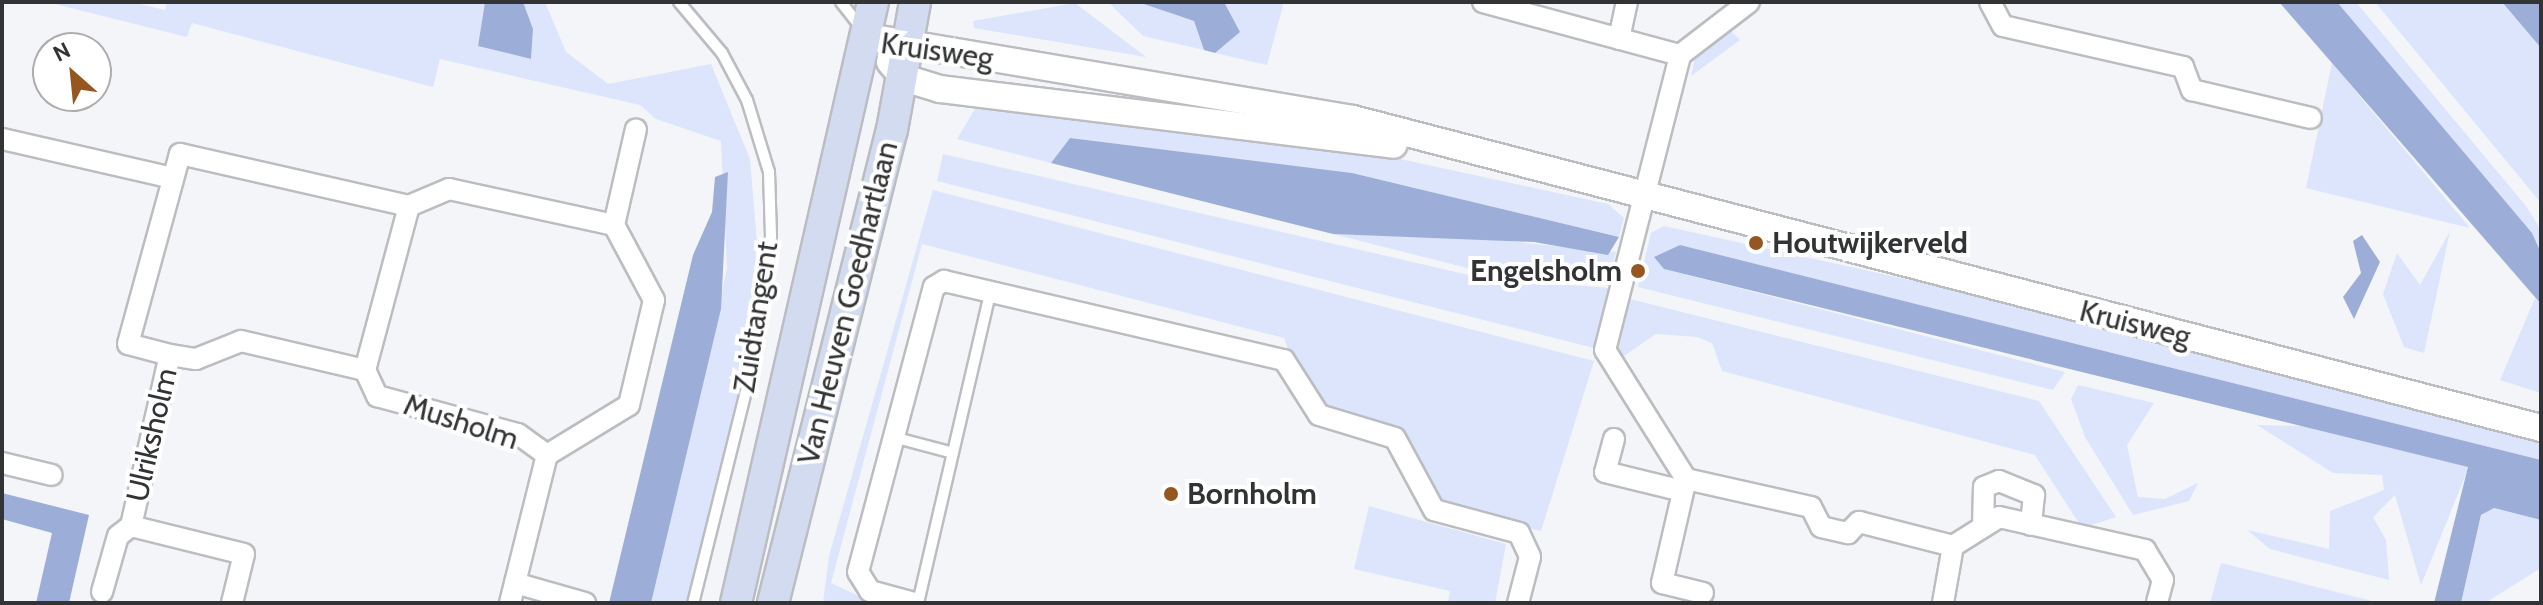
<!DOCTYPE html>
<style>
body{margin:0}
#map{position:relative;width:2543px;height:605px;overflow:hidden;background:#f3f5f8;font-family:Cabin,sans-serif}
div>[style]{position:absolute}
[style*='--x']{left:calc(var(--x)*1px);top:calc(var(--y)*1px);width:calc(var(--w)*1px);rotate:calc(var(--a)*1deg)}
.green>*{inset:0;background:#dce5fc}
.water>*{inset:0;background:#9caed7}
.roads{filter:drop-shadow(2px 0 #bbbdc0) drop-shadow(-2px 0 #bbbdc0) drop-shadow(0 2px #bbbdc0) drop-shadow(0 -2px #bbbdc0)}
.service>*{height:10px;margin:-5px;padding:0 5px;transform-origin:5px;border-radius:5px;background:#fff}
.minor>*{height:20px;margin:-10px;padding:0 10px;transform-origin:10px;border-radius:10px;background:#fff}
.tertiary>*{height:26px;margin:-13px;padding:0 13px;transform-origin:13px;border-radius:13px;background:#fff}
.secondary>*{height:30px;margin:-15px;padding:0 15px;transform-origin:15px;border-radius:15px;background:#d3dbf0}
.dots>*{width:22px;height:22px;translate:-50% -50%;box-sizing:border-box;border:4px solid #fff;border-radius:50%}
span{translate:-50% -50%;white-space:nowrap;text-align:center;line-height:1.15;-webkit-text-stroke:8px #fff;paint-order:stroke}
.street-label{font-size:30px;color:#323334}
.poi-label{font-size:30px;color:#323334;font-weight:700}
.left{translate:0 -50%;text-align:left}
.right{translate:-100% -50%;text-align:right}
.frame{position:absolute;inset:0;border:4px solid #323334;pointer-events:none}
.north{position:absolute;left:32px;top:32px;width:80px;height:80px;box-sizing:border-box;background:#fff;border:2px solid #adadae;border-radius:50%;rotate:333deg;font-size:22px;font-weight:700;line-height:32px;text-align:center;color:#323334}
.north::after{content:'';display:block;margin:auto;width:28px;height:36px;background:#96561f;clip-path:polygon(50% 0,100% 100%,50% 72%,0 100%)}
</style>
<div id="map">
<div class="green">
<div style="clip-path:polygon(47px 2px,132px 2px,165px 10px,167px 2px,485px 2px,478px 46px,531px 59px,533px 29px,523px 2px,545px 2px,566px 52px,608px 84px,711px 64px,750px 159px,757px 243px,745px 363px,687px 603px,651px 603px,727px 269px,721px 141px,656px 119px,640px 105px,440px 59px,433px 87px,192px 23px,187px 37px)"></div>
<div style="clip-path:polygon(1108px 2px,1138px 2px,1194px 21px,1204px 50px,1143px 36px)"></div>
<div style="clip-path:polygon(1224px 2px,1284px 2px,1267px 65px,1215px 53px,1228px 39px)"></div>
<div style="clip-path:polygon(2337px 2px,2356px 2px,2526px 206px,2541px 230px,2541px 253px)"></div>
<div style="clip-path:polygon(2375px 2px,2502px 2px,2541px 48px,2541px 203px)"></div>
<div style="clip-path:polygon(1075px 3px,1146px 57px,974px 28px,973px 21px)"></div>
<div style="clip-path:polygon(1731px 31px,1740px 40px,1691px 76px,1695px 58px)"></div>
<div style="clip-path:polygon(2332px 63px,2470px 228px,2306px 188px)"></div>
<div style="clip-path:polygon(976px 107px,1354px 149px,1608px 204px,1624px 218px,1619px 237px,1352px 173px,1070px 138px,1051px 163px,957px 139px)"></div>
<div style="clip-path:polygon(943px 154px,1482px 278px,1609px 288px,1594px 348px,937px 181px)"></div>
<div style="clip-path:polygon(933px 190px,1594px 361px,1541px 531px,1435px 506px,1393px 430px,1336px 415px,1294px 366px,1284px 338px,922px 244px,831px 583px,874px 603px,823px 603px,829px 556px)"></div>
<div style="clip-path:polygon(1664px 226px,2088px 319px,2541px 439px,2541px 460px,1680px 245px,1664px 269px,2065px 372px,2053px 390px,1638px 287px,1651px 233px)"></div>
<div style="clip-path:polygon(2450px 231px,2424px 353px,2404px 347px,2383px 294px,2397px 253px,2420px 285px)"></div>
<div style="clip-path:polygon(1333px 234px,1488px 239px,1616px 252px,1609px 281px,1475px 270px)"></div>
<div style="clip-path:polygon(1626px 298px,2039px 401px,2116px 517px,2082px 528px,2035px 455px,1722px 371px,1712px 343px,1697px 337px,1656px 334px,1615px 362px)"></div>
<div style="clip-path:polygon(2535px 298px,2541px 304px,2541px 393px,2500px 380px)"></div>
<div style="clip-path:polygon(2078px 385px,2154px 403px,2127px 445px,2138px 497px,2165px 499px,2198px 483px,2189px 501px,2133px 515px,2085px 437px,2071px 399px)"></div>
<div style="clip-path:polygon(2257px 425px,2302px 426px,2469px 467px,2421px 585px,2395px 495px,2373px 517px,2386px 540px,2389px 580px,2270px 549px,2247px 530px,2329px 549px,2330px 511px,2384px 490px,2382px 475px,2333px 473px)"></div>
<div style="clip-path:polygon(1369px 506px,1506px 544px,1495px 603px,1448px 603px,1450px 591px,1354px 569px)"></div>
<div style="clip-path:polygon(2493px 508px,2541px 520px,2541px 568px,2485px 603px,2461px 603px,2481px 516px)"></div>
<div style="clip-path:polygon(2221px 563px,2380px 603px,2210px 603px)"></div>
</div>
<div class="water">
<div style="clip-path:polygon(485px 2px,523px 2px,533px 29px,531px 59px,478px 46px)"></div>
<div style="clip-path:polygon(1138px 2px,1224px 2px,1240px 32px,1215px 53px,1204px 50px,1194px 21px)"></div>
<div style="clip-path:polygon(2279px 2px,2337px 2px,2532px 233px,2541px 253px,2541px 304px)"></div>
<div style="clip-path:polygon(2502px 2px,2541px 2px,2541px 48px)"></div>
<div style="clip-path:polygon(1070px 138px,1352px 173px,1619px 237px,1608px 255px,1534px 242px,1333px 234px,1051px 163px)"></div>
<div style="clip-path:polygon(728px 172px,721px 309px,651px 603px,609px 603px,693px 255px,712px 212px,715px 177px)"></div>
<div style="clip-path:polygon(2362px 235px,2380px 262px,2354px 319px,2343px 297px,2361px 273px,2353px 241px)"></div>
<div style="clip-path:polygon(1680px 245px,2541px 460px,2541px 520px,2494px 508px,2481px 515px,2461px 603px,2434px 603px,2468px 467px,1664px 269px,1654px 257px)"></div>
<div style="clip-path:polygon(2px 493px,89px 515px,69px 603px,36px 603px,52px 533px,2px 519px)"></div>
</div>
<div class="roads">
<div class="service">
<div style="--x:679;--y:2;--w:67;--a:49.9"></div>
<div style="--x:722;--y:53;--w:53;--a:62"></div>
<div style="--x:747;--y:100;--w:75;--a:73"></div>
<div style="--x:769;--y:172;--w:64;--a:88.2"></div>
<div style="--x:771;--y:236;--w:108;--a:96.9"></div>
<div style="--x:758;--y:343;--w:268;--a:104"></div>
<div style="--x:841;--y:2;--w:34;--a:52"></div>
<div style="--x:893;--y:437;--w:62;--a:14.9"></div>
<div style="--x:918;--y:603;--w:322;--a:-76.9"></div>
</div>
<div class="minor">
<div style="--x:1483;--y:2;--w:204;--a:15.1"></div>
<div style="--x:1990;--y:2;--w:27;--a:62"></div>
<div style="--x:2003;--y:26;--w:185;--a:12.8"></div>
<div style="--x:2183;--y:67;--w:25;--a:69"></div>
<div style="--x:2192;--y:90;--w:122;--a:13.2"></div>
<div style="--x:1619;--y:39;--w:38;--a:-78"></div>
<div style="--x:2;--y:139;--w:174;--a:12.9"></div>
<div style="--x:614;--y:225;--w:169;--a:-167.7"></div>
<div style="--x:449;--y:189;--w:43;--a:157"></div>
<div style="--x:409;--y:206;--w:170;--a:105"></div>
<div style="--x:365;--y:370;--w:29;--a:65"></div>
<div style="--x:377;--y:396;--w:146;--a:15.1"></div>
<div style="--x:518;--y:434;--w:36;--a:36"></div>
<div style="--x:547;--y:455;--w:96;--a:-31.4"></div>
<div style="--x:629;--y:405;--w:108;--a:-76.6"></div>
<div style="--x:654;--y:300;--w:85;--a:-118.1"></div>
<div style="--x:614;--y:225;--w:98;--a:-77.1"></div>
<div style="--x:170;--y:355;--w:43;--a:-165.3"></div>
<div style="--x:128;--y:344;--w:197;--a:-74.7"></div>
<div style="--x:180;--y:154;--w:235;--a:12.8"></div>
<div style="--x:1614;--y:439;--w:34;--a:105"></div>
<div style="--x:1605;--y:472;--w:80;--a:13.7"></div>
<div style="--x:2;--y:463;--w:51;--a:13.5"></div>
<div style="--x:1686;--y:479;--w:128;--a:12.6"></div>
<div style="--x:1811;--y:507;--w:22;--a:63"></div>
<div style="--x:1821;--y:527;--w:28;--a:13"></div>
<div style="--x:1848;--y:533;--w:16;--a:-45"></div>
<div style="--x:1859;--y:522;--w:97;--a:14.3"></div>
<div style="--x:1953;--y:546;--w:58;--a:100"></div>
<div style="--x:1983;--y:527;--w:40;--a:-88.6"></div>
<div style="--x:1984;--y:487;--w:16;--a:-22"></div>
<div style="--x:1999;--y:481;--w:38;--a:22"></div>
<div style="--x:2034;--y:495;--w:30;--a:96"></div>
<div style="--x:1953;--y:546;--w:54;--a:-32.2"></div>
<div style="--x:1999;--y:517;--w:150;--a:12.7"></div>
<div style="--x:2145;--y:550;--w:35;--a:59"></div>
<div style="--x:2163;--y:580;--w:24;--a:105"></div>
<div style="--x:515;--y:583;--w:73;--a:15.9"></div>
<div style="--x:102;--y:592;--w:58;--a:-74.1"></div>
<div style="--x:118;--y:536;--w:16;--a:-38"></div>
<div style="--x:1703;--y:593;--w:42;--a:-166.3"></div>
<div style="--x:1662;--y:583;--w:107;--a:-77"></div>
<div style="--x:1686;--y:479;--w:152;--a:-122.1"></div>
<div style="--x:1605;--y:350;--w:304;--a:-75.7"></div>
<div style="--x:1680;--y:55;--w:87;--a:-37.5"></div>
<div style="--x:232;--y:603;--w:50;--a:-76.2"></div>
<div style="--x:244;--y:554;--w:116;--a:-166.1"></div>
<div style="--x:131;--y:526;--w:175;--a:-77.2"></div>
<div style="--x:170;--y:355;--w:26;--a:9"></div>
<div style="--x:196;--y:359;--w:48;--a:-21.8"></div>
<div style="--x:241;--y:341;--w:127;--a:13.2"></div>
<div style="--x:510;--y:603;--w:153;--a:-76"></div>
<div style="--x:914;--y:603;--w:46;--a:-164.7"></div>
<div style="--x:870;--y:591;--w:22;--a:-122"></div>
<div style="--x:858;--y:572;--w:295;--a:-75.1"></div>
<div style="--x:934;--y:287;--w:12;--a:-31"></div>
<div style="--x:944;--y:281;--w:349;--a:13.1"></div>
<div style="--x:1284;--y:360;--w:65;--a:57.5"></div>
<div style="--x:1319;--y:415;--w:79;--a:16.8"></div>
<div style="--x:1395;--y:438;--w:82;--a:61.6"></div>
<div style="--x:1434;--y:510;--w:88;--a:15.1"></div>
<div style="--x:1519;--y:533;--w:26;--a:65"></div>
<div style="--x:1530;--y:557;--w:48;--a:104.6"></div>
</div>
<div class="tertiary">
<div style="--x:868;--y:37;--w:492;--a:9.6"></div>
<div style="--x:1353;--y:119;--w:1228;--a:14.58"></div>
<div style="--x:890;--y:62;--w:21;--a:49"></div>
<div style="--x:904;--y:78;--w:38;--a:17"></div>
<div style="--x:940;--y:89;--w:457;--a:7"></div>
</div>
<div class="secondary">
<div style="--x:736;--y:603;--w:616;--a:-77.16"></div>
<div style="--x:773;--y:603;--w:488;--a:-75.9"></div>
<div style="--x:892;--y:130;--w:130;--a:-79.8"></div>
</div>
</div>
<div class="dots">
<div style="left:1756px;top:243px;background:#96561f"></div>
<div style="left:1638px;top:271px;background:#96561f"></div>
<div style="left:1171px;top:494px;background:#96561f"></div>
</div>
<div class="street-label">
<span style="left:937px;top:51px;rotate:8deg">Kruisweg</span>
<span style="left:848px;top:303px;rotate:-76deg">Van Heuven Goedhartlaan</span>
<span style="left:756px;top:317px;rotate:-81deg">Zuidtangent</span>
<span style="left:2135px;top:324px;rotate:14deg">Kruisweg</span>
<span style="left:461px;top:422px;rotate:18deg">Musholm</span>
<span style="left:152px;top:435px;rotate:-77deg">Ulriksholm</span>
</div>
<div class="poi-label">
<span class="left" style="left:1772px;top:243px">Houtwijkerveld</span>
<span class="right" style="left:1622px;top:271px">Engelsholm</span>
<span class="left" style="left:1187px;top:494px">Bornholm</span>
</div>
<div class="frame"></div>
<div class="north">N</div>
</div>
